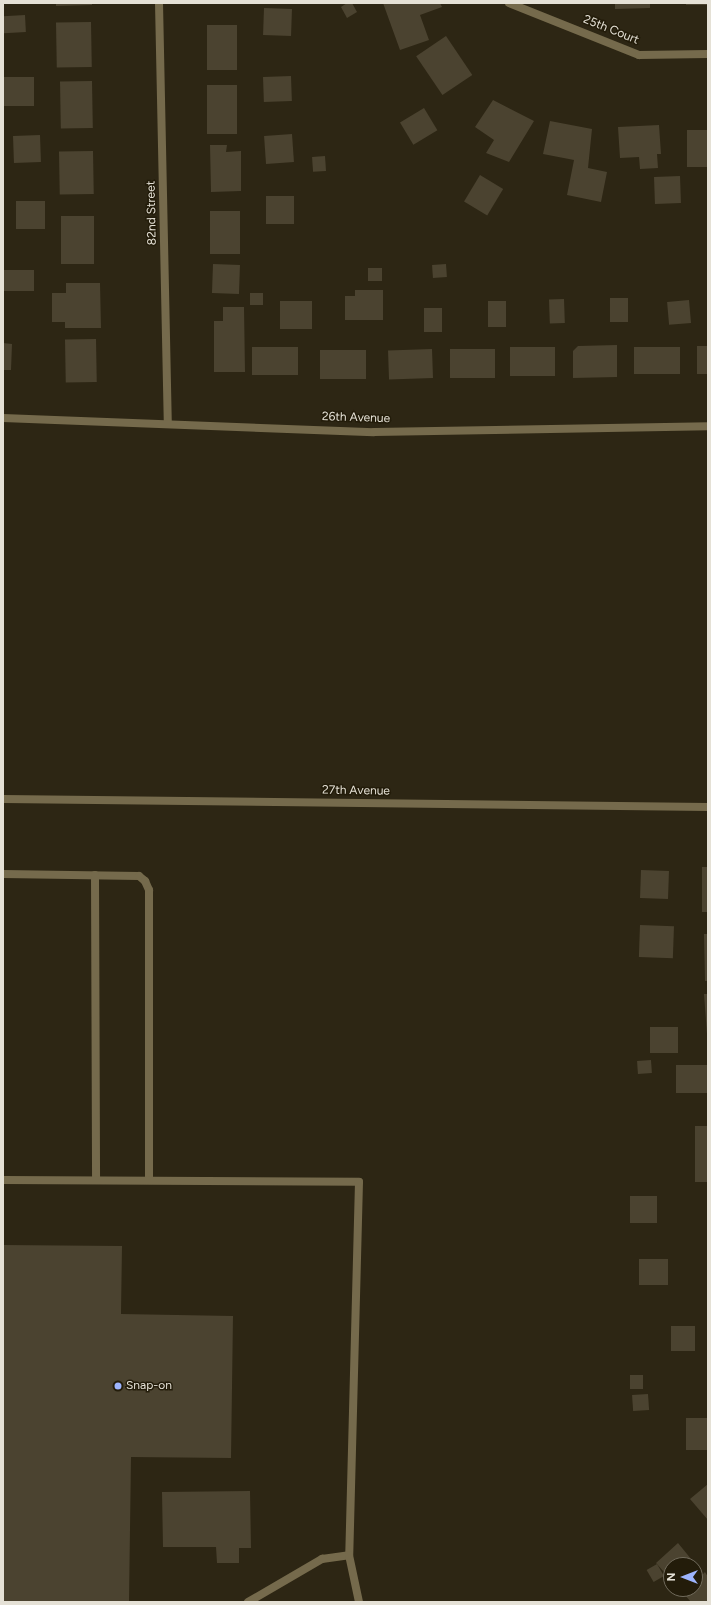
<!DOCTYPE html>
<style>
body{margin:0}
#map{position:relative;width:711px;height:1605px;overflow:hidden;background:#2d2614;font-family:Figtree,sans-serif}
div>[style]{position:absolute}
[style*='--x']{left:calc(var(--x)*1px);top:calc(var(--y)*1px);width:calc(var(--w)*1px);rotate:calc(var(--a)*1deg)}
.building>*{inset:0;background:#4b4330;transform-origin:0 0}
.service>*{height:8px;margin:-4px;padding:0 4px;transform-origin:4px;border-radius:4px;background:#756a4c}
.minor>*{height:8px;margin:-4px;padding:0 4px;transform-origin:4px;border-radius:4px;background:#756a4c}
.dots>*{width:11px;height:11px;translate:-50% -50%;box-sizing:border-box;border:2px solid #231c0a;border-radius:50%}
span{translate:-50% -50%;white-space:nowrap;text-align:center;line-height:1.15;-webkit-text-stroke:3px #231c0a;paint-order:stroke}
.street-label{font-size:12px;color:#e5e1d6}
.poi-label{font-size:12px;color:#e5e1d6}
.left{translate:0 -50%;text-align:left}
.frame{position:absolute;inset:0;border:4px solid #e5e1d6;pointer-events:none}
.north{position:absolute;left:663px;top:1557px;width:40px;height:40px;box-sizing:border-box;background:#231c0a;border:1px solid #716b5c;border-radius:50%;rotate:270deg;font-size:11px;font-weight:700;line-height:16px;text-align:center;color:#e5e1d6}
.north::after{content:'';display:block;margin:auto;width:14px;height:18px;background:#9db4fd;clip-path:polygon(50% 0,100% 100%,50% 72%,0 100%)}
</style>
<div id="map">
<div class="building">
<div style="clip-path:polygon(56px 3px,92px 3px,92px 5px,56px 6px)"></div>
<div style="clip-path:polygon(347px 3px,352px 3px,357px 12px,347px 18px,341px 7px)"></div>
<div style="clip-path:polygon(383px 3px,440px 3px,442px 7px,420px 15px,429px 40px,400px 50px)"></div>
<div style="clip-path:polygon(615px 3px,650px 3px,650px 8px,615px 9px)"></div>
<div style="left:686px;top:3px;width:22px;height:2px"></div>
<div style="left:264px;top:8px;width:28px;height:27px;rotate:2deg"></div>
<div style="left:25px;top:15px;width:17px;height:22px;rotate:87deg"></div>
<div style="left:91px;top:22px;width:45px;height:35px;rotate:89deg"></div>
<div style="left:207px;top:25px;width:30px;height:45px"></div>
<div style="left:446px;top:36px;width:47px;height:36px;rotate:56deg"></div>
<div style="left:291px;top:76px;width:25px;height:28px;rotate:88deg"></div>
<div style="left:4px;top:77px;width:30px;height:29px"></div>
<div style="left:92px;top:81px;width:47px;height:32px;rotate:89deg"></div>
<div style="left:207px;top:85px;width:30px;height:49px"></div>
<div style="clip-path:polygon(493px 100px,534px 121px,509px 162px,486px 153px,494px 140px,475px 127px)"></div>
<div style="left:424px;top:108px;width:26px;height:28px;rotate:59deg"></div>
<div style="clip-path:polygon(550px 121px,592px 129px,588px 168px,607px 172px,601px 202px,567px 195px,574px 160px,543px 154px)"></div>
<div style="clip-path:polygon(659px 125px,661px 154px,657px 154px,658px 168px,640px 169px,639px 157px,620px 158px,618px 127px)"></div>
<div style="left:687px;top:130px;width:21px;height:37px"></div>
<div style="left:292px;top:134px;width:28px;height:28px;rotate:86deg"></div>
<div style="left:40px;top:135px;width:27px;height:27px;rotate:88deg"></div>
<div style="clip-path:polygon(210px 145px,227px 145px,226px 152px,241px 151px,241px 191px,211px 192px)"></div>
<div style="left:93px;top:151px;width:43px;height:34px;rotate:89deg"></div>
<div style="left:325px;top:156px;width:15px;height:13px;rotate:86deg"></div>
<div style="left:480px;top:175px;width:27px;height:31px;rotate:31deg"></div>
<div style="left:680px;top:176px;width:27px;height:26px;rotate:88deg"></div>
<div style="left:266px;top:196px;width:28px;height:28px"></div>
<div style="left:45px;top:201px;width:28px;height:29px;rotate:90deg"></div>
<div style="left:210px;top:211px;width:30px;height:43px"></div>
<div style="left:61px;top:216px;width:33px;height:48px"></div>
<div style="left:213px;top:264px;width:27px;height:29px;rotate:2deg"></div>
<div style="left:446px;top:264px;width:13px;height:14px;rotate:86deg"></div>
<div style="left:382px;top:268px;width:13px;height:14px;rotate:90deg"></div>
<div style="left:4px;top:270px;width:30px;height:21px"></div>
<div style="clip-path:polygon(66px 283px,100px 283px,101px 328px,65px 328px,65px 322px,52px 322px,52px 293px,66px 293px)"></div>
<div style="clip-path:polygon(355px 290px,383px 290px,383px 320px,345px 320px,345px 296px,355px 296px)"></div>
<div style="left:250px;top:293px;width:13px;height:12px"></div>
<div style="left:610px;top:298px;width:18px;height:24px"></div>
<div style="left:564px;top:299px;width:24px;height:15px;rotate:88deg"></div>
<div style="left:689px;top:300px;width:23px;height:22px;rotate:85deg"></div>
<div style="left:312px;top:301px;width:28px;height:32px;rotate:90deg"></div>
<div style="left:488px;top:301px;width:18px;height:26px"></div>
<div style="clip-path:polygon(223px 307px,244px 307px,245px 372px,214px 372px,214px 321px,223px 321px)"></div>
<div style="left:424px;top:308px;width:18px;height:24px"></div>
<div style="left:96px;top:339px;width:43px;height:31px;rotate:89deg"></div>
<div style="clip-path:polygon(3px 343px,12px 344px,11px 370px,3px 370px)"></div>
<div style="clip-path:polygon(617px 345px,617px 377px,573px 378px,573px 351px,578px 346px)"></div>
<div style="left:697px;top:346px;width:11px;height:28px"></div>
<div style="left:298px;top:347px;width:28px;height:46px;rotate:90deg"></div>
<div style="left:510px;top:347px;width:45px;height:29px"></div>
<div style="left:634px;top:347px;width:46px;height:27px"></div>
<div style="left:432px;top:349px;width:29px;height:44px;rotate:88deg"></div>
<div style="left:450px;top:349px;width:45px;height:29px"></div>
<div style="left:366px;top:350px;width:29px;height:46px;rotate:90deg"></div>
<div style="left:702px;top:867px;width:6px;height:45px"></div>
<div style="left:641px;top:870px;width:28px;height:28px;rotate:2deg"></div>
<div style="left:640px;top:925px;width:34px;height:32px;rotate:2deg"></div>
<div style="clip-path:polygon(704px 934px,708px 934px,708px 981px,705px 981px)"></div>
<div style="clip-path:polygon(704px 994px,708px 994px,708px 1034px,707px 1034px)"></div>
<div style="left:650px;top:1027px;width:28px;height:26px"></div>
<div style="left:651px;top:1060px;width:13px;height:14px;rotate:86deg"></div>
<div style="left:676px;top:1065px;width:32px;height:28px"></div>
<div style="left:695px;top:1126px;width:13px;height:56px"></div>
<div style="left:630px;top:1196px;width:27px;height:27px"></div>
<div style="clip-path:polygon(3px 1245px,122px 1246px,121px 1314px,233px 1316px,231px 1458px,131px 1457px,129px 1602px,3px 1602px)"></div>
<div style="left:639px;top:1259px;width:29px;height:26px"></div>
<div style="left:671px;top:1326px;width:24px;height:25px"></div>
<div style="left:630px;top:1375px;width:13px;height:14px"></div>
<div style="left:648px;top:1394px;width:16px;height:16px;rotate:86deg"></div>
<div style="left:708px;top:1418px;width:32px;height:22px;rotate:90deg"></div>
<div style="clip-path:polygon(708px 1484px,708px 1520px,690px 1499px)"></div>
<div style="clip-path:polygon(250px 1491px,251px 1548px,239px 1548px,239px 1563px,217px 1563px,216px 1547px,163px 1547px,162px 1492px)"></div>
<div style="clip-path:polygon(678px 1543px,696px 1565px,671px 1565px,671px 1580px,656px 1563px)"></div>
<div style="left:657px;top:1564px;width:14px;height:12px;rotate:60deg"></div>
<div style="clip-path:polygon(705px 1572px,708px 1577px,708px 1602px,691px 1602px,683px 1593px,688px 1589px,695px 1589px,695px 1582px)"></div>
</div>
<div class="service">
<div style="--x:3;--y:874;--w:136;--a:0.8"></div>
<div style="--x:139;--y:876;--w:8;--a:40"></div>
<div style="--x:145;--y:881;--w:10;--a:66"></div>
<div style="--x:149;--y:890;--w:290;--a:90"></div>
<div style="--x:95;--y:875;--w:305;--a:89.8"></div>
<div style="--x:3;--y:1180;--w:356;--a:0.3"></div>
<div style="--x:359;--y:1182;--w:373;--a:91.5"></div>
<div style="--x:248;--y:1602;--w:86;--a:-30.2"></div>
<div style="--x:322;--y:1559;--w:27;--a:-8"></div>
<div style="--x:349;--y:1555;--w:48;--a:78"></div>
</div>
<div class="minor">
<div style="--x:159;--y:3;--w:419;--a:88.8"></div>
<div style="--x:509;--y:3;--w:140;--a:21.8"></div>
<div style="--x:639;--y:55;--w:69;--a:-0.8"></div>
<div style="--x:3;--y:418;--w:371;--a:2.2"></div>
<div style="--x:374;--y:432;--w:334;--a:-1"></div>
<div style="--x:3;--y:799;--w:705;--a:0.65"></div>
</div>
<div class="dots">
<div style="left:118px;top:1386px;background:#9db4fd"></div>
</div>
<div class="street-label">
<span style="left:611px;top:30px;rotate:22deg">25th Court</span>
<span style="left:152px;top:213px;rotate:-91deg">82nd Street</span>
<span style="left:356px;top:418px;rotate:2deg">26th Avenue</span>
<span style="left:356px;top:791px;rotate:1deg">27th Avenue</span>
</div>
<div class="poi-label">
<span class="left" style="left:126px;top:1386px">Snap-on</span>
</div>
<div class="frame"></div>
<div class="north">N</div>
</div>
